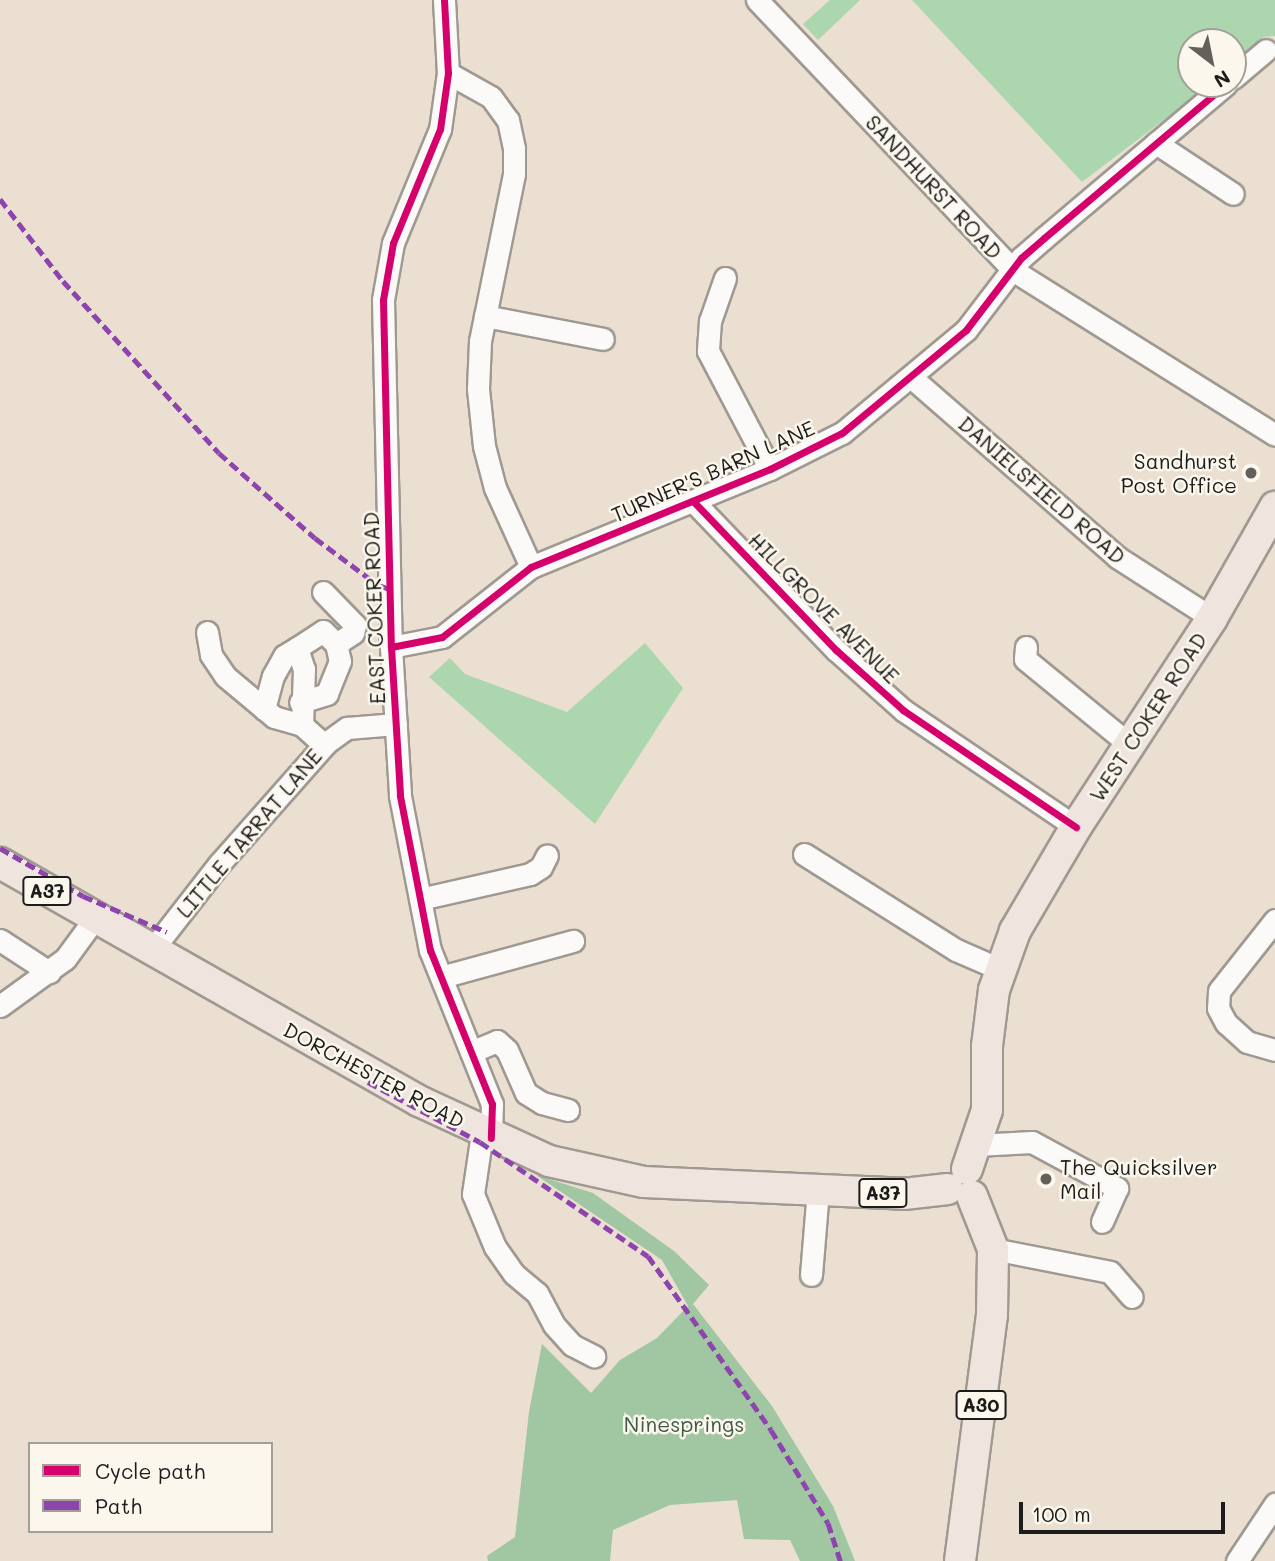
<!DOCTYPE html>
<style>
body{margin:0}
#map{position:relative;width:1275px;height:1561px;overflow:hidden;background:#eadfd0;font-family:Mali,sans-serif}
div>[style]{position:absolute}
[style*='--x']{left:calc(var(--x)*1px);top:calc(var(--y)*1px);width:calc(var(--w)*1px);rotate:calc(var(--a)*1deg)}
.green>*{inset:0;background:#acd6ae}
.forest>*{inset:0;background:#a0c6a2}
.roads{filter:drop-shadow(2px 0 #9f9991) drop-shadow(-2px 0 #9f9991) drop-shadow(0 2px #9f9991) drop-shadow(0 -2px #9f9991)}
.minor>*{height:21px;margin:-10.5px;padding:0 10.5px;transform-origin:10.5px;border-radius:10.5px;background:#fcfaf8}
.highway>*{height:30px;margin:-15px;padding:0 15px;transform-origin:15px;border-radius:15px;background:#efe5de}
.quiet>*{height:5px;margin-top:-2.5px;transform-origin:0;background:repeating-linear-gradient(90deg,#8e44ad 0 10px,transparent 0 15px)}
.cycleway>*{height:7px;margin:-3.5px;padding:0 3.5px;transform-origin:3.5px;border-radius:3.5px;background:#d6006c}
.dots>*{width:19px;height:19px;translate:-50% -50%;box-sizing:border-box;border:4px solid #fbf7ec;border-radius:50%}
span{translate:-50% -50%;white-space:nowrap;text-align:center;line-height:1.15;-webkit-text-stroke:5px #fbf7ec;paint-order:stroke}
.shield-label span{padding:2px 5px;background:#fbf7ec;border:2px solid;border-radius:5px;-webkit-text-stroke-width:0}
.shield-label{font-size:19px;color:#1c1c1c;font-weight:700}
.street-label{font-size:21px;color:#1c1c1c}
.poi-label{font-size:21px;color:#1c1c1c}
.right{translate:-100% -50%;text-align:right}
.left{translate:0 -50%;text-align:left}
.park-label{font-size:21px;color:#3d5b46}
.legend{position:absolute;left:28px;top:1442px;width:245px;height:91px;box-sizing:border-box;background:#fbf7ec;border:2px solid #a29f99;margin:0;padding:9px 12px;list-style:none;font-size:21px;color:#1c1c1c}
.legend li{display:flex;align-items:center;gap:14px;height:35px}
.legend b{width:35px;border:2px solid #a29f99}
.north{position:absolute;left:1177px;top:28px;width:70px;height:70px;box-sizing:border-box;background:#fbf7ec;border:2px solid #a29f99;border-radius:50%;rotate:148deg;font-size:19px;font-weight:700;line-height:28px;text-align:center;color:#1c1c1c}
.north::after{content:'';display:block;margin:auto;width:24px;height:32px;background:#64605b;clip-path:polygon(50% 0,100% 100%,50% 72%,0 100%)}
.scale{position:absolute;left:1019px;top:1502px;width:206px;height:32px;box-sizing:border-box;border:4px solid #1c1c1c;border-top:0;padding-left:9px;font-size:21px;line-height:24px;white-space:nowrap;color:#1c1c1c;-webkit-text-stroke:5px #fbf7ec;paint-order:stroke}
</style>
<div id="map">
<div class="green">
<div style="clip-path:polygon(830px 0,860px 0,818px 40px,803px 24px)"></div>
<div style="clip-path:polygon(912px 0,1275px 0,1275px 36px,1263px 37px,1233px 67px,1233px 42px,1191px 42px,1191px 84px,1211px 84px,1082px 182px)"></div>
<div style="clip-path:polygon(645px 643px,683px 688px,595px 824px,429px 677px,450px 658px,465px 674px,567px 712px)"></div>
</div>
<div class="forest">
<div style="clip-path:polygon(536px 1175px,593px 1193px,674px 1251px,709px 1285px,693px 1304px,772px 1406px,833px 1506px,855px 1561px,800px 1561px,790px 1540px,744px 1539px,737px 1500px,670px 1505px,613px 1530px,610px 1561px,488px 1561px,487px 1556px,515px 1537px,529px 1412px,542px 1344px,591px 1393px,620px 1360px,657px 1338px,688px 1306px,662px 1260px)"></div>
</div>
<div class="roads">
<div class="minor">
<div style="--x:444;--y:0;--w:73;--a:86.9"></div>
<div style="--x:448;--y:73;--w:57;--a:98.1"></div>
<div style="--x:440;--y:129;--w:123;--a:112.4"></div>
<div style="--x:393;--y:243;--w:58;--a:100"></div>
<div style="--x:383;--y:300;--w:347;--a:88.7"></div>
<div style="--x:391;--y:647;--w:149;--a:86.5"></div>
<div style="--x:400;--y:796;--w:157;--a:79"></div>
<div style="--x:430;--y:950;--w:166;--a:68.1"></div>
<div style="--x:492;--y:1104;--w:34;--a:92"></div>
<div style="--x:757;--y:0;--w:373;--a:46.5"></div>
<div style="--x:1014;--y:271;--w:308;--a:32.1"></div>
<div style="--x:448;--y:73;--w:49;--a:29.2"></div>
<div style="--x:491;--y:97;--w:29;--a:54"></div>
<div style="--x:508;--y:120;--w:29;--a:78"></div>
<div style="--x:514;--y:148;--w:26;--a:90"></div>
<div style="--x:514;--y:174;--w:170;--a:101.5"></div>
<div style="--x:480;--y:341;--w:48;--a:92.4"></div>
<div style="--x:478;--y:389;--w:57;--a:84"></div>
<div style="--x:484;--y:446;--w:43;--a:75.3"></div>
<div style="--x:495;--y:488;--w:87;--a:65.5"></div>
<div style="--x:1233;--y:78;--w:43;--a:-40.3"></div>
<div style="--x:1156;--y:143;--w:92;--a:33.5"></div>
<div style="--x:725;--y:278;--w:46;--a:109.2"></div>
<div style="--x:710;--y:321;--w:30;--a:94"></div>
<div style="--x:708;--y:351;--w:133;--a:62.3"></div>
<div style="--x:485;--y:316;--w:120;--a:11"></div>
<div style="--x:912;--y:378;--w:272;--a:41.1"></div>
<div style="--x:1117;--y:557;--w:113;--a:32.7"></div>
<div style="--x:693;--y:501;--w:207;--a:46.2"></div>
<div style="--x:836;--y:650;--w:90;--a:41.8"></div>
<div style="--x:903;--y:710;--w:209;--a:34.1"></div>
<div style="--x:323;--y:592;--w:46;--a:45.9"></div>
<div style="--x:355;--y:625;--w:8;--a:104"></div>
<div style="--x:353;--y:633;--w:20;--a:147"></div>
<div style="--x:207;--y:632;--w:23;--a:80"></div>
<div style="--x:211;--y:655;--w:25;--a:56"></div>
<div style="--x:225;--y:676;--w:64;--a:39.9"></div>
<div style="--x:274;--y:717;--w:29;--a:16"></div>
<div style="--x:302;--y:725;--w:30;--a:42"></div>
<div style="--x:391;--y:647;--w:52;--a:-11.1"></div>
<div style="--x:442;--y:637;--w:113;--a:-38.2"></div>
<div style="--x:531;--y:567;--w:258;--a:-22.3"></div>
<div style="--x:770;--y:469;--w:80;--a:-26.6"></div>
<div style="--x:842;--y:433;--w:161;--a:-39.7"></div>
<div style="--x:966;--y:330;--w:91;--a:-52.6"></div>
<div style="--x:1021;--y:258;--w:30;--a:-41"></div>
<div style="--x:1044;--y:238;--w:238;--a:-40.2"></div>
<div style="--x:1026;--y:647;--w:12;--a:95"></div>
<div style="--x:1025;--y:659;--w:136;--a:39.3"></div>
<div style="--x:297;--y:648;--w:31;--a:-33"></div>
<div style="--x:323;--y:631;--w:18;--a:45"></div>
<div style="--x:336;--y:644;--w:17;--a:77"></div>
<div style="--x:340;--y:661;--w:35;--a:112"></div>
<div style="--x:327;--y:694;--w:28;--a:163"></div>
<div style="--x:264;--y:709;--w:34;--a:-75"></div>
<div style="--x:273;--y:676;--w:23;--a:-61"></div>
<div style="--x:284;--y:656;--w:15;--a:-32"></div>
<div style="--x:297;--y:648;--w:22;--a:72"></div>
<div style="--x:304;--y:669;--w:56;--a:92"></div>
<div style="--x:804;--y:854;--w:180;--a:32.3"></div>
<div style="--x:956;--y:950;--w:48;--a:23.4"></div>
<div style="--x:420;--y:899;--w:113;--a:-12.8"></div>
<div style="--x:530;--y:874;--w:13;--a:-32"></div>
<div style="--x:541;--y:867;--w:13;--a:-63"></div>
<div style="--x:1275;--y:920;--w:90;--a:128.3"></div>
<div style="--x:1219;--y:991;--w:17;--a:93"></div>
<div style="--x:1218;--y:1008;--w:17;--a:62"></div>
<div style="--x:1226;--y:1023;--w:28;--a:42"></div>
<div style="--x:1247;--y:1042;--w:29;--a:16"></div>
<div style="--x:0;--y:940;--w:59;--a:33.1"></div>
<div style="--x:152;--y:950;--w:109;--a:-52.1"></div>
<div style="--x:219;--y:864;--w:162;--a:-48.5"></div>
<div style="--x:326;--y:743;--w:26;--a:-36"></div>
<div style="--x:347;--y:728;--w:49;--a:-4.7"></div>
<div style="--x:441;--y:977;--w:137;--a:-15.3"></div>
<div style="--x:0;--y:1006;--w:80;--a:-35.9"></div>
<div style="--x:65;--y:959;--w:51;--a:-53.8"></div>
<div style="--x:471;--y:1052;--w:28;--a:-23"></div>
<div style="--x:497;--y:1041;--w:13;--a:42"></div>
<div style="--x:507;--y:1050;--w:47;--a:66.2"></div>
<div style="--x:526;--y:1093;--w:19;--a:32"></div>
<div style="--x:542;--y:1103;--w:27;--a:15"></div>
<div style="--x:482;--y:1133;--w:62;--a:98.4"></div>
<div style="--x:473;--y:1194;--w:57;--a:67.5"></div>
<div style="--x:495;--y:1247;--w:33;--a:55"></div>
<div style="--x:514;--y:1274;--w:30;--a:40"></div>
<div style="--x:537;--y:1293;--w:36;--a:62"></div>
<div style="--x:554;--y:1325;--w:27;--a:48"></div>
<div style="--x:572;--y:1345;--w:25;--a:27"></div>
<div style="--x:976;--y:1145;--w:56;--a:-3.1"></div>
<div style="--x:1032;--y:1142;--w:97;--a:28.4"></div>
<div style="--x:1117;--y:1188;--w:37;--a:114"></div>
<div style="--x:993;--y:1249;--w:119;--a:11.1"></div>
<div style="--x:1110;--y:1272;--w:33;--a:49"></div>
<div style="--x:811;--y:1275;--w:86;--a:-85.3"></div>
<div style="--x:1237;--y:1561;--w:69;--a:-56.3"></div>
</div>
<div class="highway">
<div style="--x:0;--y:863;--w:482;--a:29.6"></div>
<div style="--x:419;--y:1101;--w:143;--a:24.8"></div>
<div style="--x:549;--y:1161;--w:97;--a:12.5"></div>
<div style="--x:644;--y:1182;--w:260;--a:2.6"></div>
<div style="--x:904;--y:1194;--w:44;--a:-6.5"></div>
<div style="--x:967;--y:1169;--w:62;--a:-71.3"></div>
<div style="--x:987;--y:1110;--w:64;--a:-90"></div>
<div style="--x:987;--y:1046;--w:56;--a:-82.9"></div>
<div style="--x:994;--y:990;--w:63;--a:-70.4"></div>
<div style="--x:1015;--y:931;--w:121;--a:-59.6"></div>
<div style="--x:1076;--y:827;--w:249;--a:-56.9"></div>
<div style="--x:1212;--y:618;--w:128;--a:-60.4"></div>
<div style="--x:960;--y:1561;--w:248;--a:-82.6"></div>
<div style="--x:992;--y:1315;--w:66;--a:-89.1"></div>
<div style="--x:993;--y:1249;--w:57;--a:-111.6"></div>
</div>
</div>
<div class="quiet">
<div style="--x:0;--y:199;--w:103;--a:52.5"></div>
<div style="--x:63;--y:281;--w:232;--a:47.8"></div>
<div style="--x:219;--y:453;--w:128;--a:41.5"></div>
<div style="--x:315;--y:538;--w:79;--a:36.7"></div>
<div style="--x:378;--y:585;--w:13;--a:18"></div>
<div style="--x:0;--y:848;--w:96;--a:30"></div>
<div style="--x:83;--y:896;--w:91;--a:23.2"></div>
<div style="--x:368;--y:1082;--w:127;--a:28.2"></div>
<div style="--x:480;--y:1142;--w:203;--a:34.2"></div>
<div style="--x:648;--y:1256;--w:213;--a:54.7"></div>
<div style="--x:771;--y:1430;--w:109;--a:58.5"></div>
<div style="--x:828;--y:1523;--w:40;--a:72"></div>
</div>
<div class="cycleway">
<div style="--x:444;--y:0;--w:73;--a:86.9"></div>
<div style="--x:448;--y:73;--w:57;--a:98.1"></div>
<div style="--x:440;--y:129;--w:123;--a:112.4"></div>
<div style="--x:393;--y:243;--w:58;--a:100"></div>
<div style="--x:383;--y:300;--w:347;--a:88.7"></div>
<div style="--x:391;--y:647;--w:149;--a:86.5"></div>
<div style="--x:400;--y:796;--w:157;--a:79"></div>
<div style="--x:430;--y:950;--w:166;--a:68.1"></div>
<div style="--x:492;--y:1104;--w:34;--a:92"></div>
<div style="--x:693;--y:501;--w:207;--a:46.2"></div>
<div style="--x:836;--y:650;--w:90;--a:41.8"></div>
<div style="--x:903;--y:710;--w:209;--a:34.1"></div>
<div style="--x:391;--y:647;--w:52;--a:-11.1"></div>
<div style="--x:442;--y:637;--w:113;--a:-38.2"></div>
<div style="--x:531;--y:567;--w:258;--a:-22.3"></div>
<div style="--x:770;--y:469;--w:80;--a:-26.6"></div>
<div style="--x:842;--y:433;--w:161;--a:-39.7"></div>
<div style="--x:966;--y:330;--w:91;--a:-52.6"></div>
<div style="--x:1021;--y:258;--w:30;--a:-41"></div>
<div style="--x:1044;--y:238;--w:238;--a:-40.2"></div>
</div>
<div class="dots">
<div style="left:1251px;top:473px;background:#64605b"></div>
<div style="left:1046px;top:1179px;background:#64605b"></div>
</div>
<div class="shield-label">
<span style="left:47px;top:891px">A37</span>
<span style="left:883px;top:1193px">A37</span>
<span style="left:981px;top:1405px">A30</span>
</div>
<div class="street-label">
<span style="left:934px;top:187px;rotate:47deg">SANDHURST ROAD</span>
<span style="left:713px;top:471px;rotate:-24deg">TURNER'S BARN LANE</span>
<span style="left:1042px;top:490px;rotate:41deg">DANIELSFIELD ROAD</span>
<span style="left:374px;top:608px;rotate:-92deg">EAST COKER ROAD</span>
<span style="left:824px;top:608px;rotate:45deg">HILLGROVE AVENUE</span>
<span style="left:1148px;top:717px;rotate:-57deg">WEST COKER ROAD</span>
<span style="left:249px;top:833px;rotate:-50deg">LITTLE TARRAT LANE</span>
<span style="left:374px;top:1075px;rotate:28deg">DORCHESTER ROAD</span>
</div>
<div class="poi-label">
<span class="right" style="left:1237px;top:473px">Sandhurst<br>Post Office</span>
<span class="left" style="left:1060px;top:1179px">The Quicksilver<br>Mail</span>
</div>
<div class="park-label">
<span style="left:684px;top:1424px">Ninesprings</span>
</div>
<ul class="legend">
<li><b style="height:9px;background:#d6006c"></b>Cycle path</li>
<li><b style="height:9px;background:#8e44ad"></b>Path</li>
</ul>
<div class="north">N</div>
<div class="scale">100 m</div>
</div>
